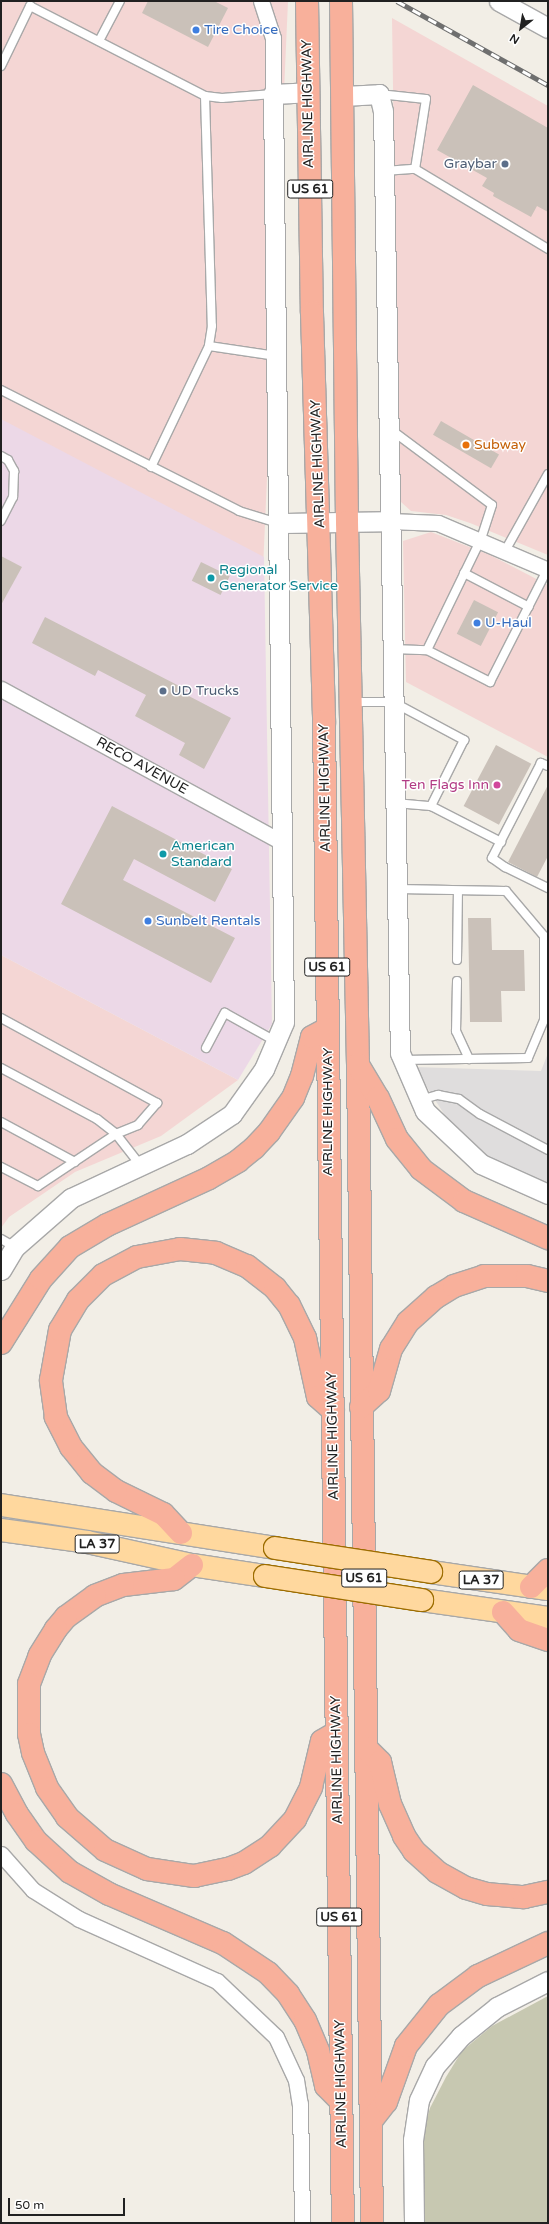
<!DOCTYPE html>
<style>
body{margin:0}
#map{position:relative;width:549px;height:2224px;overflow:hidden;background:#f2eee6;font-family:"Varela Round",sans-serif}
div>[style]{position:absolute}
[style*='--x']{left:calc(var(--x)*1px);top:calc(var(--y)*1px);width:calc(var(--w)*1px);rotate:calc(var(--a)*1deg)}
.residential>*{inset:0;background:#dfdddd}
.commercial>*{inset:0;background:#f4d6d4}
.industrial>*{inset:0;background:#ecd8e7}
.construction>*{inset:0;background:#c7c8b1}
.building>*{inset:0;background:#cac1b9;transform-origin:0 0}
.roads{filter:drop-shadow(1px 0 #a8a8a8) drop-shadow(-1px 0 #a8a8a8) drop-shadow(0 1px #a8a8a8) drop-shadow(0 -1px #a8a8a8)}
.service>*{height:8px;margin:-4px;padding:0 4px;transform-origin:4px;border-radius:4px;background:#fff}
.minor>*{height:15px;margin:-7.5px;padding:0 7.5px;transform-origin:7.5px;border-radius:7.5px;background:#fff}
.tertiary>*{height:19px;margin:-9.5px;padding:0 9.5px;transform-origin:9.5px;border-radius:9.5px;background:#fff}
.primary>*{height:22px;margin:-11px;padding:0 11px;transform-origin:11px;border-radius:11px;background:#ffd89e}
.trunk>*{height:22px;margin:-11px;padding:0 11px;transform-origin:11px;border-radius:11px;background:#f8b09b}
.rail>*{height:4.5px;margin-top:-2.25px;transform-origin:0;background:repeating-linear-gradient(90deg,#fff 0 9px,#6f6f6f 0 18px);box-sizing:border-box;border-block:1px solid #6f6f6f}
.bridges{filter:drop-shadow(1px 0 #9d6d00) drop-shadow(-1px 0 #9d6d00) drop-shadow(0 1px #9d6d00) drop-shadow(0 -1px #9d6d00)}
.primary-bridge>*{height:22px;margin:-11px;padding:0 11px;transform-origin:11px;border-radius:11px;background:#ffd89e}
.dots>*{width:11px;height:11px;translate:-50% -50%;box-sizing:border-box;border:2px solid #fff;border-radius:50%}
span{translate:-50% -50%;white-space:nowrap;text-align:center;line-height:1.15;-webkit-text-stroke:3px #fff;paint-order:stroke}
.shield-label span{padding:1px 3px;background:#fff;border:1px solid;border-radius:3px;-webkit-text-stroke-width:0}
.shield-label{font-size:13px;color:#212121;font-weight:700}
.shop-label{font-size:14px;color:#366cbe}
.left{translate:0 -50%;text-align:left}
.street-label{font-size:14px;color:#212121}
.service-label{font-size:14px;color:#4e5e75}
.right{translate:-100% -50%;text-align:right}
.food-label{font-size:14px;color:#c56008}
.culture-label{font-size:14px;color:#0d838f}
.hotel-label{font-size:14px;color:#b23c85}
.frame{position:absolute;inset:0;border:2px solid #212121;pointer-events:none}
.north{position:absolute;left:501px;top:8px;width:40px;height:40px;-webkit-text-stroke:3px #fff;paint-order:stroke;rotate:211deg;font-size:11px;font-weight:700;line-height:16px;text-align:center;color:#212121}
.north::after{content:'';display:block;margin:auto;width:14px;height:18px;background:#212121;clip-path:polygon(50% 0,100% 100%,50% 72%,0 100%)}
.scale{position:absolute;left:8px;top:2198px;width:117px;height:18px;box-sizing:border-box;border:2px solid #212121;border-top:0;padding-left:5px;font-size:12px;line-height:14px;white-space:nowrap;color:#212121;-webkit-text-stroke:3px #fff;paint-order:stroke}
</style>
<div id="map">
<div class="residential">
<div style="clip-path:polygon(548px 1053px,548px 1188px,492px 1160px,446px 1117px,414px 1067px,541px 1071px)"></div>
</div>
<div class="commercial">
<div style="clip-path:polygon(1px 1px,288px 1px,263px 569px,1px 426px)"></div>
<div style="clip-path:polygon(392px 18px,548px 106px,548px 555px,470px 523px,446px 515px,411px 511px,401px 502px,399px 496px)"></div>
<div style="clip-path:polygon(431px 532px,490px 555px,548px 585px,548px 757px,406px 682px,403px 541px)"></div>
<div style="clip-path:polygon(1px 955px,238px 1080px,161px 1136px,75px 1172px,9px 1217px,1px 1228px)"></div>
</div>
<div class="industrial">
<div style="clip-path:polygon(1px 419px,264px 557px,272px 1024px,238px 1080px,1px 955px)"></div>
</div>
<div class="construction">
<div style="clip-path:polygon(548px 1996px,548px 2223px,421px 2223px,420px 2141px,430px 2108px,446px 2077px,462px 2051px,492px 2026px)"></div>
</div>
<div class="building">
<div style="clip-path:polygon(148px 1px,214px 1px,228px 8px,208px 47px,142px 13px)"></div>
<div style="clip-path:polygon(473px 85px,548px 128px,548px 212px,537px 206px,531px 217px,493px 196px,494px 193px,482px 186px,487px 178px,437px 150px)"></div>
<div style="left:441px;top:421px;width:67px;height:16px;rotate:30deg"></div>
<div style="clip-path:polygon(1px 556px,22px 567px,1px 605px)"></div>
<div style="left:201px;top:562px;width:32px;height:21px;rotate:26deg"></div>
<div style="left:474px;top:600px;width:27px;height:38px;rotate:27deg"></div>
<div style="clip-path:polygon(45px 617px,187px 690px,185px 694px,231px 718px,204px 769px,179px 755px,185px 743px,135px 716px,146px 695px,98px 670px,95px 676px,32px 643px)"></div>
<div style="left:496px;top:745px;width:40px;height:69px;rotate:28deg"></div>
<div style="clip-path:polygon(548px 785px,548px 856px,537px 877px,508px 862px)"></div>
<div style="clip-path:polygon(112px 806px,232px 869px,215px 902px,134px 859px,123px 880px,235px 938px,211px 983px,61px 904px)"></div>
<div style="clip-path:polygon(468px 918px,491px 918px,492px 950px,524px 950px,525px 991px,501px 991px,502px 1022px,470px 1022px)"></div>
</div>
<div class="roads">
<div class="service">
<div style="--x:99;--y:41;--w:45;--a:-62.3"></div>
<div style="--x:1;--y:66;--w:67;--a:-64.2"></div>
<div style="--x:30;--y:6;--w:197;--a:27.2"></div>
<div style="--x:205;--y:96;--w:17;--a:7"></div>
<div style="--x:222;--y:98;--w:51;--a:-4.5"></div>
<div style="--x:379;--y:94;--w:47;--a:6.1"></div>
<div style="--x:426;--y:99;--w:71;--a:98.9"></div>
<div style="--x:205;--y:96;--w:230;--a:88.3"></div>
<div style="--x:212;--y:326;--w:20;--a:99"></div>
<div style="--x:384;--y:171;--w:31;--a:-4"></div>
<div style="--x:415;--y:169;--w:155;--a:31"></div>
<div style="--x:1;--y:390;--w:267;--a:26.9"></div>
<div style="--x:239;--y:511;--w:41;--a:17.1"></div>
<div style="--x:390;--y:429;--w:127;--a:36.7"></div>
<div style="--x:492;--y:505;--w:38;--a:108"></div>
<div style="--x:480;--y:541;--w:121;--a:115.9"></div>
<div style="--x:427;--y:650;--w:71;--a:26.9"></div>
<div style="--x:490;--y:682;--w:126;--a:-63"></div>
<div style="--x:1;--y:456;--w:8;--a:30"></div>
<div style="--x:8;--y:460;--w:13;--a:61"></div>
<div style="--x:14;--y:471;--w:26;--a:92"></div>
<div style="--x:13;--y:497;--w:27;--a:117"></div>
<div style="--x:151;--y:467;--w:134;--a:-64.4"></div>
<div style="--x:209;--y:346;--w:68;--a:8.5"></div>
<div style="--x:505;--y:551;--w:88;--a:-60.8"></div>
<div style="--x:464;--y:573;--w:73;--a:27.6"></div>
<div style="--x:392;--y:649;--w:35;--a:2"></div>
<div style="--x:351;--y:702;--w:42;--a:0"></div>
<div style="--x:393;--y:702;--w:81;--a:28.2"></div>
<div style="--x:464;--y:740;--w:74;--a:116.6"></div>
<div style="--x:431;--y:806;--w:79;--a:27.2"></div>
<div style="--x:548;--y:766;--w:8;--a:-157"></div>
<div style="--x:541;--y:763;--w:107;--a:117.3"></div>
<div style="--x:492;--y:858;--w:16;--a:35"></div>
<div style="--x:505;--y:867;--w:48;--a:26"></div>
<div style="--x:395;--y:803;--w:36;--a:5"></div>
<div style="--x:398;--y:889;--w:108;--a:1.1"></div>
<div style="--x:506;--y:891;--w:59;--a:49.8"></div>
<div style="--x:544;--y:936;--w:84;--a:90"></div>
<div style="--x:544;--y:1020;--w:41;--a:112.8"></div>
<div style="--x:528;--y:1058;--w:125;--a:179.1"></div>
<div style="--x:457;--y:960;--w:69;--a:-89.2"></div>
<div style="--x:457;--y:981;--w:50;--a:91.1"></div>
<div style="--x:456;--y:1031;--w:31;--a:65"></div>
<div style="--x:1;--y:1018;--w:178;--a:28.6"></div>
<div style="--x:157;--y:1103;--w:29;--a:131"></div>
<div style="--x:138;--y:1125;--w:24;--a:158"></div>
<div style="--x:116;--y:1134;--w:94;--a:146.3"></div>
<div style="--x:38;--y:1186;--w:42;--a:-152.8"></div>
<div style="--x:206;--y:1048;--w:40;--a:-62"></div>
<div style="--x:225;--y:1013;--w:57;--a:29.2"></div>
<div style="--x:1;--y:1068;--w:109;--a:28"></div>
<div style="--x:97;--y:1119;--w:24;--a:38"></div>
<div style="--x:116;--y:1134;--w:39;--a:52"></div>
<div style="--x:420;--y:1100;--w:19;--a:-16"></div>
<div style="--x:438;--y:1095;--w:21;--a:11"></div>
<div style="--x:459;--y:1099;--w:26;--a:36"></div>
<div style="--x:480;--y:1114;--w:77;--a:27.9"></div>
<div style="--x:1;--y:1122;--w:84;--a:28.4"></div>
<div style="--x:1;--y:1239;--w:16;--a:30"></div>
</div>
<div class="minor">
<div style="--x:261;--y:1;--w:39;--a:72"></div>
<div style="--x:273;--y:38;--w:56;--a:90"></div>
<div style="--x:390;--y:521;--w:48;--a:2.4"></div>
<div style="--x:438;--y:523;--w:120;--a:23.1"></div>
<div style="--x:1;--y:689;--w:321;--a:28.6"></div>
<div style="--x:1;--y:1854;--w:48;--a:48.4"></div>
<div style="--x:33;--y:1890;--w:54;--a:32.2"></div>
<div style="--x:79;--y:1919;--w:151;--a:24.2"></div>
<div style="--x:217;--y:1981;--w:81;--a:43.5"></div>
<div style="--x:276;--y:2037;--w:47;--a:65.1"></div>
<div style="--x:296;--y:2080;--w:24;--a:81"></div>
<div style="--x:300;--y:2104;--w:119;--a:89"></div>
</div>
<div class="tertiary">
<div style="--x:499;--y:1;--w:56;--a:28.9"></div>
<div style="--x:343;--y:96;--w:36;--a:-3"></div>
<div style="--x:379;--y:94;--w:17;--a:77"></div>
<div style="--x:383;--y:111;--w:942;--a:88.97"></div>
<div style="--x:400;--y:1053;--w:63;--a:66.7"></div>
<div style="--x:425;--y:1111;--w:77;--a:43.4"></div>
<div style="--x:481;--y:1164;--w:73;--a:24.1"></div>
<div style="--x:279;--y:523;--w:111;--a:-1"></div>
<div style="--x:1;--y:1270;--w:27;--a:-59"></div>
<div style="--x:15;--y:1247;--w:74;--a:-41.2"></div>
<div style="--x:71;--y:1198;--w:128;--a:-25"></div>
<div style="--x:187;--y:1144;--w:54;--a:-33.7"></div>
<div style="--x:232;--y:1114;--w:55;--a:-54.6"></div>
<div style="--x:264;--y:1069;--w:51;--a:-66.9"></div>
<div style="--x:284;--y:1022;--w:928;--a:-90.68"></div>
<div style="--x:273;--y:94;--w:35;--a:-3"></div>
<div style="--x:414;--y:2223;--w:83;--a:-90.7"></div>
<div style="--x:413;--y:2140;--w:40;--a:-81.5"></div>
<div style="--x:419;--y:2100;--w:38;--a:-65"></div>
<div style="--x:435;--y:2066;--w:40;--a:-49"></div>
<div style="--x:461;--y:2036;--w:46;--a:-38.9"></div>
<div style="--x:497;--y:2007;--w:57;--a:-27"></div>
</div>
<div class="primary">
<div style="--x:1;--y:1505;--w:277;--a:8.9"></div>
<div style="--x:1;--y:1530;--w:87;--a:7.9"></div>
<div style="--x:87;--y:1542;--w:107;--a:12.4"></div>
<div style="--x:192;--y:1565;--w:74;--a:8.6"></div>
<div style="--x:431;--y:1572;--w:118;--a:8.3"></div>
<div style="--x:422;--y:1600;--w:127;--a:8.1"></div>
</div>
<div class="trunk">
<div style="--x:307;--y:1;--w:312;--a:89.1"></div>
<div style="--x:312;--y:313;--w:408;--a:88.3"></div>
<div style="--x:324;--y:721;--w:1502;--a:89.28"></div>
<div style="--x:341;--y:1;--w:521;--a:89.34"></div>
<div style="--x:347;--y:522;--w:543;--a:88.84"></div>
<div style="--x:358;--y:1065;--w:1158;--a:89.31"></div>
<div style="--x:358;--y:1065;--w:39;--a:59"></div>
<div style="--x:378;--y:1098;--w:45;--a:65.1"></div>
<div style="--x:397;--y:1139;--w:38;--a:51"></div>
<div style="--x:421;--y:1169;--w:54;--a:36.7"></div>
<div style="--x:464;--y:1201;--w:92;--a:23.8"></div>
<div style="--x:1;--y:1343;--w:75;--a:-58"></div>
<div style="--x:41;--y:1279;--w:43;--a:-47.8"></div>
<div style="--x:70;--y:1247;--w:43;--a:-30.7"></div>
<div style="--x:107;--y:1225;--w:112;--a:-24.7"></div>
<div style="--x:209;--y:1178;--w:34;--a:-30"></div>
<div style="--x:238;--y:1161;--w:21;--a:-39"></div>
<div style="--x:254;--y:1148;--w:22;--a:-47"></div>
<div style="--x:269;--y:1132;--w:42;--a:-54.8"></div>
<div style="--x:293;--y:1098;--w:24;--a:-68"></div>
<div style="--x:302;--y:1076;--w:40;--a:-75.6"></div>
<div style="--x:312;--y:1037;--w:17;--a:-28"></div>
<div style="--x:361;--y:1407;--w:24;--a:-42"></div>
<div style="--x:379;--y:1391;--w:44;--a:-74.1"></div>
<div style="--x:391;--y:1349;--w:32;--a:-58"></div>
<div style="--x:408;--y:1322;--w:38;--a:-42"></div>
<div style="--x:436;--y:1297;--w:21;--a:-31"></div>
<div style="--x:454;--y:1286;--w:32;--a:-18"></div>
<div style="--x:484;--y:1276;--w:43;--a:0"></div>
<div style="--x:527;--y:1276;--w:22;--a:13"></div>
<div style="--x:181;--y:1533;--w:26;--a:-133"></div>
<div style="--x:163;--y:1514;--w:52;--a:-153.9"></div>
<div style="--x:116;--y:1491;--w:30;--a:-143"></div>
<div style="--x:92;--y:1473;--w:33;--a:-129"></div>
<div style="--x:71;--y:1447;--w:34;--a:-117"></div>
<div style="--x:56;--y:1417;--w:37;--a:-98"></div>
<div style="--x:51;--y:1380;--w:51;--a:-79.8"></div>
<div style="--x:60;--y:1330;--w:35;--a:-59"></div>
<div style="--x:78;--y:1300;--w:35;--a:-45"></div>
<div style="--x:103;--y:1275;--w:38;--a:-28"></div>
<div style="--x:137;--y:1257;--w:44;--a:-10.5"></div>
<div style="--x:180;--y:1249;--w:36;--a:6"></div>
<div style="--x:216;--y:1253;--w:34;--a:23"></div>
<div style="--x:247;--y:1266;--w:36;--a:38"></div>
<div style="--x:275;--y:1288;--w:22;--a:51"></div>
<div style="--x:289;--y:1305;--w:37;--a:64"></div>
<div style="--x:305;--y:1338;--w:60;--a:77.6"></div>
<div style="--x:318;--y:1397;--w:20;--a:41"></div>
<div style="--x:192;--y:1565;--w:23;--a:142"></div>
<div style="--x:174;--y:1579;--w:51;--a:173.3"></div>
<div style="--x:123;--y:1585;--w:30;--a:159"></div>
<div style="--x:95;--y:1596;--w:36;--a:144"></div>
<div style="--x:66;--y:1617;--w:16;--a:130"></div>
<div style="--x:56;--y:1629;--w:31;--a:122"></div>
<div style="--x:40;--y:1655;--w:31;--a:111"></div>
<div style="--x:29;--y:1684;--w:50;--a:90"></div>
<div style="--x:29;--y:1734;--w:19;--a:78"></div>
<div style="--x:33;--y:1753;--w:38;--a:68"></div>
<div style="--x:47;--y:1788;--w:35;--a:55"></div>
<div style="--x:67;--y:1817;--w:50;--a:41"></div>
<div style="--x:105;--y:1850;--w:46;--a:24.3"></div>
<div style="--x:147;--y:1869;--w:48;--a:8.5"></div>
<div style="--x:194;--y:1876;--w:35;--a:-12"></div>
<div style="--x:228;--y:1869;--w:17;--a:-21"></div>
<div style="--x:244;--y:1863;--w:31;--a:-33"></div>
<div style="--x:270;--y:1846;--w:37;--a:-47"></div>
<div style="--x:295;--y:1819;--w:36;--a:-63"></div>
<div style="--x:311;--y:1787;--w:47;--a:-76.6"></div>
<div style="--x:322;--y:1741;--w:16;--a:-30"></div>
<div style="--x:531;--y:1587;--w:24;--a:-45"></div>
<div style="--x:503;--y:1612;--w:24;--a:48"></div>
<div style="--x:519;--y:1630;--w:31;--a:19"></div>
<div style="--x:366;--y:1748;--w:20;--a:45"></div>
<div style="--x:380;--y:1762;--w:43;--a:76.6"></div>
<div style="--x:390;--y:1804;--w:35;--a:66"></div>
<div style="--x:404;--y:1836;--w:18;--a:56"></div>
<div style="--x:414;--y:1851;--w:31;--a:42"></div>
<div style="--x:437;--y:1872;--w:33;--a:29"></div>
<div style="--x:466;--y:1888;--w:22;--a:16"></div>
<div style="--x:487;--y:1894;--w:37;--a:5"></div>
<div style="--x:524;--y:1897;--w:25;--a:-12"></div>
<div style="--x:1;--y:1784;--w:34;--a:62"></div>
<div style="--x:17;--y:1814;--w:33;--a:55"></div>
<div style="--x:36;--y:1841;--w:46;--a:42.4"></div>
<div style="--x:70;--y:1872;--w:45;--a:29.4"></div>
<div style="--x:109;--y:1894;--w:124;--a:23.3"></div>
<div style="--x:223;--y:1943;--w:54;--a:33.7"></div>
<div style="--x:268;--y:1973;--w:29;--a:46"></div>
<div style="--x:288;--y:1994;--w:31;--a:57"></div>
<div style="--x:305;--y:2020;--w:34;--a:67"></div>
<div style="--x:318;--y:2051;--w:36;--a:77"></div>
<div style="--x:326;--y:2086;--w:21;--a:45"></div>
<div style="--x:371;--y:2121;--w:24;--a:-52"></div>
<div style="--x:386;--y:2102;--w:59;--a:-70.3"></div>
<div style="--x:406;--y:2046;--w:53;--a:-51.2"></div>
<div style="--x:439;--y:2005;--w:49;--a:-36.6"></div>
<div style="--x:478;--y:1976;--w:77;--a:-25.2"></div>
</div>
</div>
<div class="rail">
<div style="--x:397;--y:1;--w:173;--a:29.1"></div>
</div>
<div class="bridges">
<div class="primary-bridge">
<div style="--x:275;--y:1548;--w:158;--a:8.7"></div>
<div style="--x:265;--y:1576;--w:159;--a:8.7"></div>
</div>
</div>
<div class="dots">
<div style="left:196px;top:30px;background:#3f7fe0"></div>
<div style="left:505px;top:164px;background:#5c6f8a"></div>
<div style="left:466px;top:445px;background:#e8710a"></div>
<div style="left:211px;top:578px;background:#0f9aa8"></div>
<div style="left:477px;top:623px;background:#3f7fe0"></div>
<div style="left:163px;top:691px;background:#5c6f8a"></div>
<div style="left:497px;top:785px;background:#d1479c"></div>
<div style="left:163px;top:854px;background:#0f9aa8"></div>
<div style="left:148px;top:921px;background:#3f7fe0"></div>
</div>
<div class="shield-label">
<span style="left:310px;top:189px">US 61</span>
<span style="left:327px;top:967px">US 61</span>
<span style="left:97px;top:1544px">LA 37</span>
<span style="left:364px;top:1578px">US 61</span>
<span style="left:481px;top:1580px">LA 37</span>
<span style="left:339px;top:1917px">US 61</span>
</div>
<div class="shop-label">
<span class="left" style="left:204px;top:30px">Tire Choice</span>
<span class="left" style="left:485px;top:623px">U-Haul</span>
<span class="left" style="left:156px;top:921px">Sunbelt Rentals</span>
</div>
<div class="street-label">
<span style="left:308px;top:104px;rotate:-91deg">AIRLINE HIGHWAY</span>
<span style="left:318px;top:464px;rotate:-92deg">AIRLINE HIGHWAY</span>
<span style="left:142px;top:766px;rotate:29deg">RECO AVENUE</span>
<span style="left:325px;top:788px;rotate:-91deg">AIRLINE HIGHWAY</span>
<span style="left:328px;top:1112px;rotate:-90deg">AIRLINE HIGHWAY</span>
<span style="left:333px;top:1436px;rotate:-91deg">AIRLINE HIGHWAY</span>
<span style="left:337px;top:1760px;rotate:-91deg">AIRLINE HIGHWAY</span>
<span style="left:341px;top:2084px;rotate:-91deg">AIRLINE HIGHWAY</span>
</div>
<div class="service-label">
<span class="right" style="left:497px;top:164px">Graybar</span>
<span class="left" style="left:171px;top:691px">UD Trucks</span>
</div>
<div class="food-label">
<span class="left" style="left:474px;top:445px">Subway</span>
</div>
<div class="culture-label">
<span class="left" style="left:219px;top:578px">Regional<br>Generator Service</span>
<span class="left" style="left:171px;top:854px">American<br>Standard</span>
</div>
<div class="hotel-label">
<span class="right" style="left:489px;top:785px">Ten Flags Inn</span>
</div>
<div class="frame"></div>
<div class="north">N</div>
<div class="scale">50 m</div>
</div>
